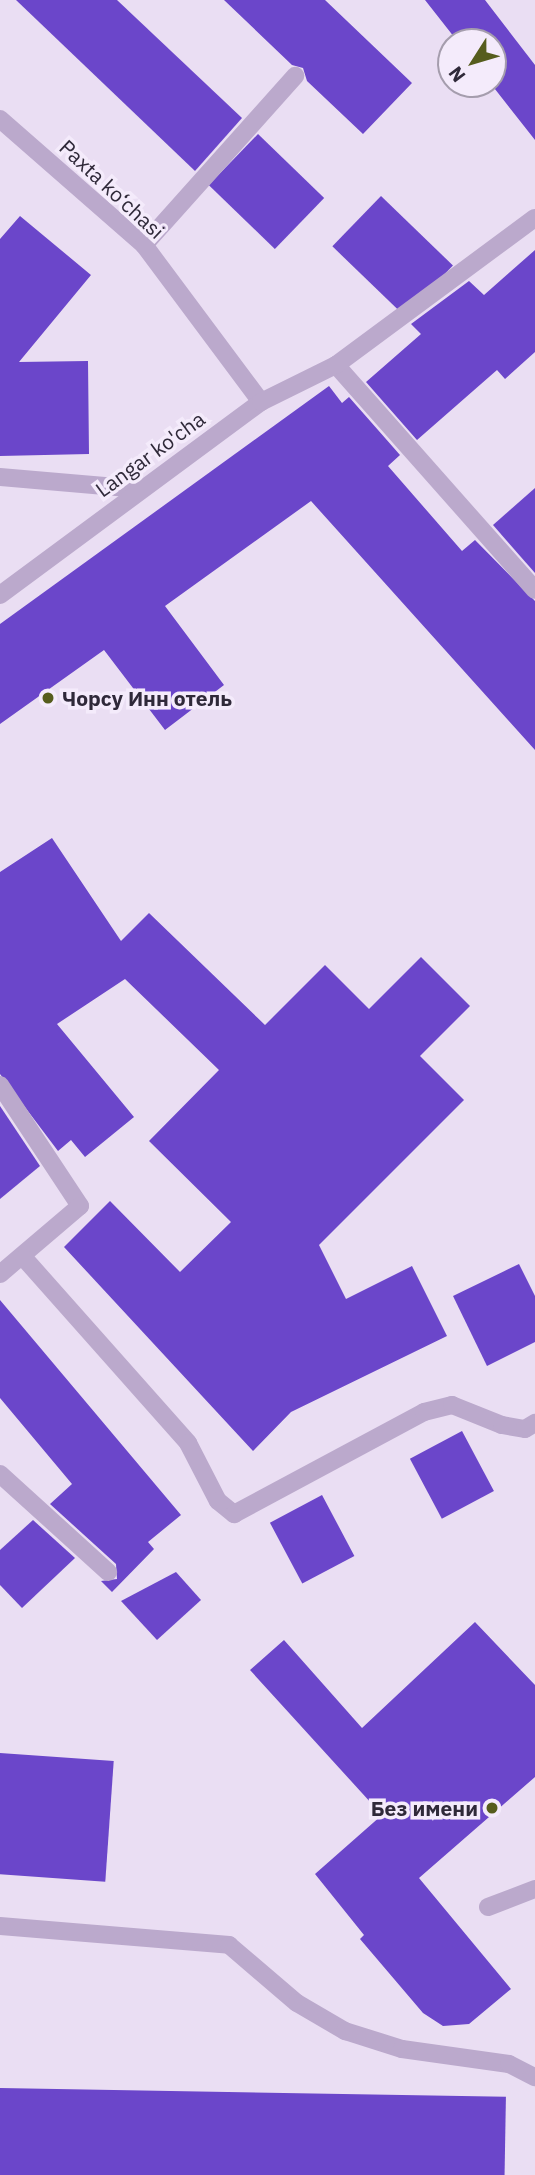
<!DOCTYPE html>
<meta charset="utf-8">
<style>
body{margin:0}
#map{position:relative;width:535px;height:2175px;overflow:hidden;background:#eadef3;font-family:"IBM Plex Sans",sans-serif}
div>[style]{position:absolute}
[style*='--x']{left:calc(var(--x)*1px);top:calc(var(--y)*1px);width:calc(var(--w)*1px);rotate:calc(var(--a)*1deg)}
.building>*{inset:0;background:#6b46ca;transform-origin:0 0}
.lane>*{height:18px;margin:-9px;padding:0 9px;transform-origin:9px;border-radius:9px;background:#bba9cc}
.street>*{height:18px;margin:-9px;padding:0 9px;transform-origin:9px;border-radius:9px;background:#bba9cc}
.dots>*{width:19px;height:19px;translate:-50% -50%;box-sizing:border-box;border:4px solid #f4ebfb;border-radius:50%}
span{translate:-50% -50%;white-space:nowrap;text-align:center;line-height:1.15;-webkit-text-stroke:7px #f4ebfb;paint-order:stroke}
.street-label{font-size:21px;color:#2f2939}
.poi-label{font-size:21px;color:#2f2939;font-weight:700}
.left{translate:0 -50%;text-align:left}
.right{translate:-100% -50%;text-align:right}
.north{position:absolute;left:437px;top:28px;width:70px;height:70px;box-sizing:border-box;background:#f4ebfb;border:2px solid #a59dad;border-radius:50%;rotate:233deg;font-size:19px;font-weight:700;line-height:28px;text-align:center;color:#2f2939}
.north::after{content:'';display:block;margin:auto;width:24px;height:32px;background:#565d1d;clip-path:polygon(50% 0,100% 100%,50% 72%,0 100%)}
</style>
<div id="map">
<div class="building">
<div style="clip-path:polygon(16px 0,117px 0,242px 118px,195px 171px)"></div>
<div style="clip-path:polygon(224px 0,325px 0,412px 83px,363px 134px,307px 81px,303px 68px,292px 65px)"></div>
<div style="clip-path:polygon(425px 0,485px 0,535px 65px,535px 140px,491px 84px,493px 42px,458px 42px)"></div>
<div style="left:258px;top:134px;width:92px;height:71px;rotate:44deg"></div>
<div style="left:381px;top:196px;width:100px;height:70px;rotate:44deg"></div>
<div style="clip-path:polygon(20px 216px,91px 275px,19px 362px,88px 361px,89px 454px,0 456px,0 239px)"></div>
<div style="clip-path:polygon(535px 250px,535px 352px,505px 379px,497px 370px,417px 440px,366px 382px,421px 334px,411px 324px,469px 281px,484px 295px)"></div>
<div style="clip-path:polygon(329px 386px,342px 403px,349px 397px,400px 455px,388px 466px,462px 551px,475px 540px,535px 601px,535px 750px,311px 501px,165px 606px,224px 685px,165px 730px,104px 650px,0 724px,0 624px)"></div>
<div style="clip-path:polygon(535px 488px,535px 573px,493px 525px)"></div>
<div style="clip-path:polygon(52px 838px,121px 941px,149px 913px,265px 1025px,325px 965px,369px 1009px,421px 957px,470px 1006px,420px 1056px,464px 1100px,319px 1245px,346px 1299px,412px 1266px,447px 1336px,291px 1412px,253px 1451px,64px 1247px,110px 1201px,180px 1272px,231px 1222px,149px 1141px,219px 1070px,125px 979px,57px 1024px,134px 1117px,85px 1157px,71px 1140px,58px 1151px,0 1074px,0 872px)"></div>
<div style="clip-path:polygon(0 1106px,40px 1166px,0 1199px)"></div>
<div style="clip-path:polygon(519px 1264px,535px 1296px,535px 1342px,487px 1366px,453px 1296px)"></div>
<div style="clip-path:polygon(0 1300px,181px 1515px,148px 1542px,154px 1549px,112px 1592px,101px 1581px,117px 1579px,116px 1564px,50px 1504px,72px 1484px,0 1398px)"></div>
<div style="left:462px;top:1431px;width:68px;height:59px;rotate:62deg"></div>
<div style="left:322px;top:1495px;width:69px;height:59px;rotate:62deg"></div>
<div style="clip-path:polygon(33px 1520px,75px 1558px,22px 1608px,0 1585px,0 1550px)"></div>
<div style="clip-path:polygon(176px 1572px,201px 1600px,157px 1640px,121px 1601px)"></div>
<div style="clip-path:polygon(475px 1622px,535px 1685px,535px 1777px,419px 1878px,511px 1989px,469px 2024px,443px 2026px,423px 2013px,360px 1939px,364px 1935px,315px 1874px,382px 1815px,250px 1670px,284px 1640px,362px 1728px)"></div>
<div style="left:0;top:1753px;width:114px;height:121px;rotate:4deg"></div>
<div style="left:0;top:2088px;width:506px;height:87px;rotate:1deg"></div>
</div>
<div class="lane">
<div style="--x:144;--y:245;--w:227;--a:-48.2"></div>
<div style="--x:336;--y:365;--w:300;--a:48.5"></div>
<div style="--x:0;--y:477;--w:140;--a:4.9"></div>
<div style="--x:0;--y:1085;--w:145;--a:56.5"></div>
<div style="--x:80;--y:1206;--w:105;--a:139.6"></div>
<div style="--x:24;--y:1258;--w:247;--a:48.4"></div>
<div style="--x:188;--y:1443;--w:65;--a:62.7"></div>
<div style="--x:218;--y:1501;--w:21;--a:39"></div>
<div style="--x:234;--y:1514;--w:216;--a:-28.2"></div>
<div style="--x:424;--y:1412;--w:29;--a:-14"></div>
<div style="--x:452;--y:1405;--w:54;--a:21.8"></div>
<div style="--x:502;--y:1425;--w:23;--a:10"></div>
<div style="--x:525;--y:1429;--w:12;--a:-31"></div>
<div style="--x:0;--y:1474;--w:146;--a:42.2"></div>
<div style="--x:488;--y:1907;--w:50;--a:-21"></div>
<div style="--x:0;--y:1926;--w:230;--a:4.7"></div>
<div style="--x:229;--y:1945;--w:89;--a:40.5"></div>
<div style="--x:297;--y:2003;--w:56;--a:30.3"></div>
<div style="--x:345;--y:2031;--w:60;--a:17.5"></div>
<div style="--x:402;--y:2049;--w:108;--a:8"></div>
<div style="--x:509;--y:2064;--w:29;--a:27"></div>
</div>
<div class="street">
<div style="--x:0;--y:119;--w:191;--a:41.2"></div>
<div style="--x:144;--y:245;--w:196;--a:53.3"></div>
<div style="--x:0;--y:595;--w:325;--a:-36.5"></div>
<div style="--x:261;--y:402;--w:84;--a:-26.3"></div>
<div style="--x:336;--y:365;--w:247;--a:-36.5"></div>
</div>
<div class="dots">
<div style="left:48px;top:698px;background:#565d1d"></div>
<div style="left:492px;top:1808px;background:#565d1d"></div>
</div>
<div class="street-label">
<span style="left:112px;top:189px;rotate:43deg">Paxta ko‘chasi</span>
<span style="left:150px;top:454px;rotate:-36deg">Langar ko'cha</span>
</div>
<div class="poi-label">
<span class="left" style="left:62px;top:698px">Чорсу Инн отель</span>
<span class="right" style="left:478px;top:1808px">Без имени</span>
</div>
<div class="north">N</div>
</div>
